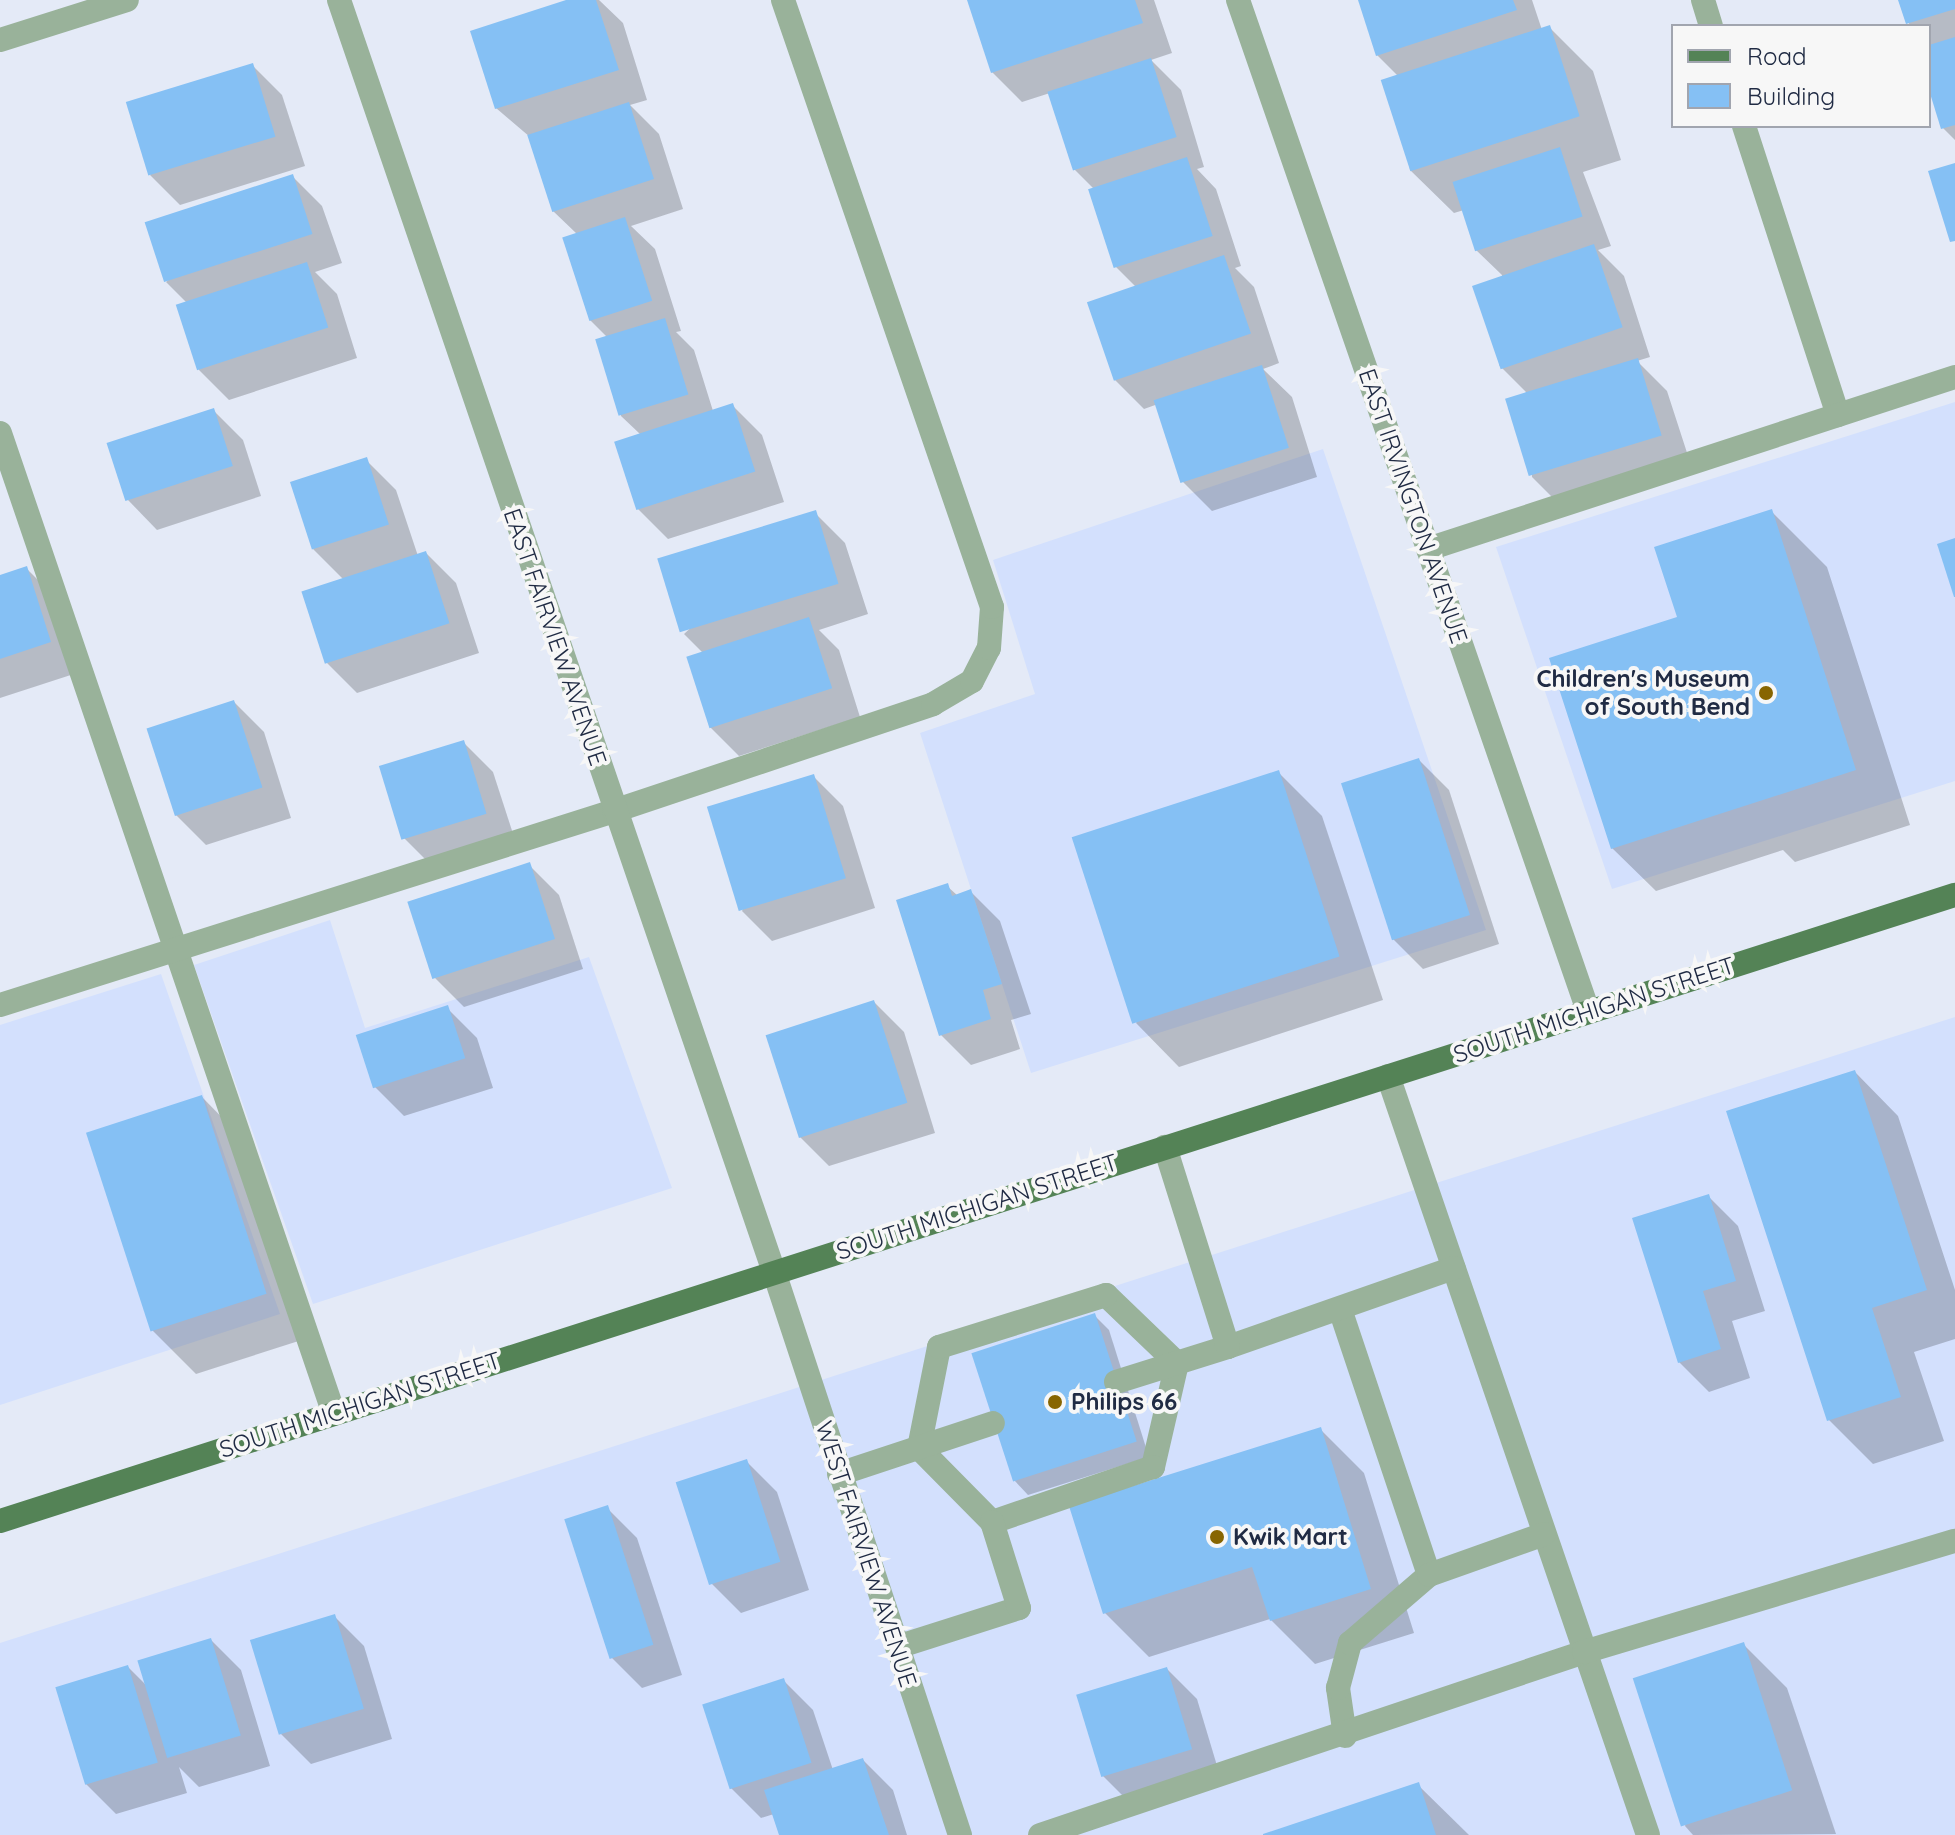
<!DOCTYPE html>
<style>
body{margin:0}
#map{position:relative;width:1955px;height:1835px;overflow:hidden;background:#e4eaf7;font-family:Quicksand,sans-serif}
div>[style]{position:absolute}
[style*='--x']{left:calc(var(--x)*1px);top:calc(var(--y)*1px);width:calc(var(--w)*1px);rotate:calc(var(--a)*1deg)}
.built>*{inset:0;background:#d3e0fd}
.shadow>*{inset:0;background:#0003}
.building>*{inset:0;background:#85c0f4;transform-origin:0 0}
.lane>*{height:24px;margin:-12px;padding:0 12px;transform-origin:12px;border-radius:12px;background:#99b29a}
.street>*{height:24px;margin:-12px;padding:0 12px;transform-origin:12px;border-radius:12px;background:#99b29a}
.primary>*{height:24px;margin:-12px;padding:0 12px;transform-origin:12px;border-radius:12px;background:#548356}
.dots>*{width:22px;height:22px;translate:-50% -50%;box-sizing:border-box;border:4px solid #f7f7f7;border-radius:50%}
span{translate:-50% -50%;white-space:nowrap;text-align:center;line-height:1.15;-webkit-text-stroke:8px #f7f7f7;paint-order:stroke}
.street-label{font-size:24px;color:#202b44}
.poi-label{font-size:24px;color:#202b44;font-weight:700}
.right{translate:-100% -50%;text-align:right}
.left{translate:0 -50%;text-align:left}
.legend{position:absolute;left:1671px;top:24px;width:260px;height:104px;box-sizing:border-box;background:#f7f7f7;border:2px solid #a1a5af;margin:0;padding:10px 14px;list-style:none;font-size:24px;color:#202b44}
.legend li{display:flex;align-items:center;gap:16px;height:40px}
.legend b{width:40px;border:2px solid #a1a5af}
</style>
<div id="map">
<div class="built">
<div style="clip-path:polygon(1955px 402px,1955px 781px,1612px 889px,1496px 547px)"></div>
<div style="clip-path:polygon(1323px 449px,1486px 930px,1031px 1073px,920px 733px,1035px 694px,993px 560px)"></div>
<div style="clip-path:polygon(330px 920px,365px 1028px,589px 957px,672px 1188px,313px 1304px,194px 965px)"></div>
<div style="clip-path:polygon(161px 974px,280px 1314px,0 1405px,0 1025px)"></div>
<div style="clip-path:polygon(1955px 1017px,1955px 1835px,0 1835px,0 1643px)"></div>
</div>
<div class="shadow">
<div style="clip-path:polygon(573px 0,599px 0,623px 23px,647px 100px,630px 105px,659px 134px,683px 209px,631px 226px,655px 249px,681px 331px,676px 332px,694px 350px,713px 411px,732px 405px,762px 435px,784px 502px,668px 539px,638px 509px,640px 434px,621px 416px,608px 338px,590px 320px,577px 234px,553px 211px,530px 137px,496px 108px)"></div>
<div style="clip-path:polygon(969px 0,1154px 0,1172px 53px,1151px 60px,1181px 90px,1204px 167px,1197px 169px,1216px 189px,1241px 266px,1235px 268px,1254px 287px,1279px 363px,1263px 369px,1292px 397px,1317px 477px,1212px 511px,1182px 481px,1158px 404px,1144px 409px,1114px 379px,1136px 287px,1115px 266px,1093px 188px,1073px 168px,1050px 93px,1022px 102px,992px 72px)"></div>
<div style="clip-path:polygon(1360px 0,1532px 0,1542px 30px,1549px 27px,1593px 71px,1621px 160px,1583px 172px,1611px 246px,1598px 250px,1624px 276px,1650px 357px,1637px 361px,1667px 391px,1691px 465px,1562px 507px,1532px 477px,1529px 395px,1499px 365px,1502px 275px,1476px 250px,1464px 210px,1454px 213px,1410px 170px,1398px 76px,1377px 55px)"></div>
<div style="clip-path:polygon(1900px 0,1955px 0,1955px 140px,1943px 128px,1929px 83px,1929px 26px,1910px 26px)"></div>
<div style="clip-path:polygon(252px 65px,282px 95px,305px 166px,180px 205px,150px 175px)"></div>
<div style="clip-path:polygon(292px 176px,322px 206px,342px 263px,315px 272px,337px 294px,357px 358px,229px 400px,199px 370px,187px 303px,166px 282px)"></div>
<div style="clip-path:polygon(213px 410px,243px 440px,261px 496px,157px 530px,128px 500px)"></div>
<div style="clip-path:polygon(366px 460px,396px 490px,418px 556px,426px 553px,456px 583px,479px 653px,357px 693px,327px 663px,344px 580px,313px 549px)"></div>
<div style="clip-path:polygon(1771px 511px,1827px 567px,1910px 825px,1795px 862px,1783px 850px,1656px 891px,1612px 848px,1676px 619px)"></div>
<div style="clip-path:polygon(815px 513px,845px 543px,868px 614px,819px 630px,839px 650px,860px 717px,739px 756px,709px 726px,703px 653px,684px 634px)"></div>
<div style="clip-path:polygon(26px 568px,56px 598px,80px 672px,0 698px,0 577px)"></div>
<div style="clip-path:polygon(234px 702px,264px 732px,291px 818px,206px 845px,176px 815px)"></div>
<div style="clip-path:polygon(463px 742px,493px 772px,516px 843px,434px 868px,404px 838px)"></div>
<div style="clip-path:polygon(1419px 760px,1449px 790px,1499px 944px,1423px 969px,1393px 939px)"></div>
<div style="clip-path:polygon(1279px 773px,1322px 816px,1383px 1000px,1179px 1067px,1136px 1023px)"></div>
<div style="clip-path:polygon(813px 776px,843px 806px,875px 908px,772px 941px,742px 911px)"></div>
<div style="clip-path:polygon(529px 865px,559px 895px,583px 969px,464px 1007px,434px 977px)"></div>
<div style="clip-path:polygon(947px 886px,958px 896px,970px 891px,1000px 921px,1031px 1014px,1011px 1020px,1020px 1049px,971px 1065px,941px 1035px,898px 902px)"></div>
<div style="clip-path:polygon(874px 1002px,904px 1032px,935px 1133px,829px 1166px,799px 1136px)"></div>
<div style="clip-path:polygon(447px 1008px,477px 1038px,493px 1088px,404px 1116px,374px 1086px)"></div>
<div style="clip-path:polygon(1855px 1072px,1898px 1116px,1955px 1290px,1955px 1339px,1914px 1352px,1944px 1441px,1873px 1464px,1829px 1420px)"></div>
<div style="clip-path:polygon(202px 1097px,245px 1141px,308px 1338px,196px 1374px,152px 1330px)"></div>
<div style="clip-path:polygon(1708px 1196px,1738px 1226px,1765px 1311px,1732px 1321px,1750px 1378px,1709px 1392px,1679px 1362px)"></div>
<div style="clip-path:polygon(1094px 1315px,1109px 1330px,1149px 1457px,1028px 1495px,1014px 1480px)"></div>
<div style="clip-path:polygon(1320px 1429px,1364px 1473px,1414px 1633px,1315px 1664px,1270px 1619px,1149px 1657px,1105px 1613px)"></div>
<div style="clip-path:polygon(747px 1462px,777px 1492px,809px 1590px,741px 1613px,711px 1583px)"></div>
<div style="clip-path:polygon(607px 1508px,637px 1538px,682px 1675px,642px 1688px,612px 1658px)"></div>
<div style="clip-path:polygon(334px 1616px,364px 1646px,392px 1739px,311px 1764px,281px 1734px)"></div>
<div style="clip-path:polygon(211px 1640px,241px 1670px,270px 1766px,199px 1787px,179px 1767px,187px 1793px,116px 1814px,86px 1784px,128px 1667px,147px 1686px)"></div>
<div style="clip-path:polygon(1743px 1644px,1787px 1688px,1836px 1834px,1693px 1835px,1685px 1826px)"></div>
<div style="clip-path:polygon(1167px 1669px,1197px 1699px,1221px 1779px,1133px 1806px,1103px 1776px)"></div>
<div style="clip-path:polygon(783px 1680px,813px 1710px,833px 1770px,863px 1760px,893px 1790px,907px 1835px,781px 1835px,774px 1814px,761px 1818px,731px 1788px)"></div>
<div style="clip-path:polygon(1418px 1785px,1469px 1835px,1268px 1835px)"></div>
</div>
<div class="building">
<div style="clip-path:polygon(566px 0,596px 0,619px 70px,495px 109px,470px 31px)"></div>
<div style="clip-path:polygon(967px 0,1135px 0,1143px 23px,991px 73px)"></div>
<div style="clip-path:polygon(1358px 0,1513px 0,1517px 10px,1376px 56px)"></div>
<div style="clip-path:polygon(1898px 0,1955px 0,1955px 9px,1906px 24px)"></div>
<div style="left:1550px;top:25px;width:96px;height:178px;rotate:72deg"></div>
<div style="clip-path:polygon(1955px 37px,1955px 125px,1941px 129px,1929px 90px,1929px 45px)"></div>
<div style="left:1151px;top:58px;width:83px;height:109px;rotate:72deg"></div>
<div style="left:253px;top:63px;width:77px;height:133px;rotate:73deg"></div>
<div style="left:629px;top:102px;width:81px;height:107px;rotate:72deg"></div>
<div style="left:1560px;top:147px;width:73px;height:113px;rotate:72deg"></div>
<div style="left:1187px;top:157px;width:83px;height:104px;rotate:72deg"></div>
<div style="clip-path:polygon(1955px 163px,1955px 241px,1950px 242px,1928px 171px)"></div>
<div style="left:293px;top:174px;width:63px;height:156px;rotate:72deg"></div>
<div style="left:625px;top:217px;width:88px;height:66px;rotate:72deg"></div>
<div style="left:1594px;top:244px;width:88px;height:129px;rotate:71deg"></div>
<div style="left:1224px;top:255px;width:83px;height:145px;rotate:71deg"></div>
<div style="left:307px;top:262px;width:69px;height:138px;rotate:72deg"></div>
<div style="left:665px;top:318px;width:80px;height:73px;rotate:73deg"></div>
<div style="left:1638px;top:358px;width:81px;height:139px;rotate:73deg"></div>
<div style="left:1262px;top:365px;width:87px;height:114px;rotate:72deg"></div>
<div style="left:733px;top:403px;width:72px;height:125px;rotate:72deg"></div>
<div style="left:214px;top:408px;width:61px;height:113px;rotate:72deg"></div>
<div style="left:367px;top:457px;width:71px;height:81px;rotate:72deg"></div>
<div style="clip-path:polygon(1772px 509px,1856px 770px,1611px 849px,1549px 658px,1677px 617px,1654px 547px)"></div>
<div style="left:816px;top:510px;width:77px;height:166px;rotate:73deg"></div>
<div style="clip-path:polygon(1955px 538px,1955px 597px,1954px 597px,1937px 544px)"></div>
<div style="left:426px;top:551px;width:76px;height:131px;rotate:72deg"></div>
<div style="clip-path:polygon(27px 566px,51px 642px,0 659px,0 575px)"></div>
<div style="left:809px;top:617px;width:75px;height:129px;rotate:72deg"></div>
<div style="left:234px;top:700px;width:92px;height:92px;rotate:72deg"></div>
<div style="left:464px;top:740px;width:77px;height:89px;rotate:73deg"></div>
<div style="left:1419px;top:758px;width:165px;height:82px;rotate:72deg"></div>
<div style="left:1279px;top:770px;width:196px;height:218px;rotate:72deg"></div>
<div style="left:814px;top:774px;width:109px;height:112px;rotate:73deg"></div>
<div style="left:530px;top:862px;width:81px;height:129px;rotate:72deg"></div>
<div style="clip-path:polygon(948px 883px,952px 896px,971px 889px,1002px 984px,983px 990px,991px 1019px,939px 1036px,896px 900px)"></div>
<div style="left:874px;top:1000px;width:108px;height:114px;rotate:72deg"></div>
<div style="left:448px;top:1005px;width:56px;height:97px;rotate:72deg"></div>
<div style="clip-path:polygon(1855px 1070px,1927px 1290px,1872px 1308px,1901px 1397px,1827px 1421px,1726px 1111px)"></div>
<div style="left:202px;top:1095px;width:209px;height:122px;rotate:72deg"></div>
<div style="clip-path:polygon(1709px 1194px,1736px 1281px,1703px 1291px,1721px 1349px,1678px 1363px,1632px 1218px)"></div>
<div style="left:1095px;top:1313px;width:135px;height:130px;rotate:72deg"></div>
<div style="clip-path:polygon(1321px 1427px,1371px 1589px,1270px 1621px,1252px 1567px,1103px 1614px,1069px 1506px)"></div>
<div style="left:747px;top:1459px;width:108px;height:75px;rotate:72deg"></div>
<div style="left:608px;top:1505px;width:147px;height:46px;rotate:72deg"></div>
<div style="left:335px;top:1614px;width:99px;height:89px;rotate:73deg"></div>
<div style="left:211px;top:1638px;width:102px;height:77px;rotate:73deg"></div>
<div style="left:1744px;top:1642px;width:156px;height:117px;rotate:72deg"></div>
<div style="left:128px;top:1665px;width:102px;height:76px;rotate:73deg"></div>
<div style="left:1167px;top:1667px;width:86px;height:95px;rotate:73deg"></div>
<div style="left:784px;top:1678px;width:89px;height:86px;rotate:72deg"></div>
<div style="clip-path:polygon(863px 1758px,889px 1835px,779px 1835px,764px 1790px)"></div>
<div style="clip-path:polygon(1419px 1782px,1436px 1835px,1263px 1835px,1263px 1834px)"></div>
</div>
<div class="lane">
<div style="--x:1703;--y:0;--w:27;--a:73"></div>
<div style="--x:1744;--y:126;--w:304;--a:72"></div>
<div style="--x:0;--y:433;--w:1036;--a:71.2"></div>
<div style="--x:1428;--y:549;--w:554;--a:-18.08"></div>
<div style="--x:0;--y:1005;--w:644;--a:-17.53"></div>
<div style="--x:614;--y:811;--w:336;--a:-18.5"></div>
<div style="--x:933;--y:704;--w:45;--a:-30.5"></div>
<div style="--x:972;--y:681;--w:37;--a:-63"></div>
<div style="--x:989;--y:648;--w:41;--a:-85.8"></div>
<div style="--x:992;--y:607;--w:642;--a:-109"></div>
<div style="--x:1388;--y:1076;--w:802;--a:71.09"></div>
<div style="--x:1106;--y:1295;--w:98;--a:43.8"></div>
<div style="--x:1177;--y:1363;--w:107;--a:103"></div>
<div style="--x:1153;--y:1467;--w:170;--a:161.1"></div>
<div style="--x:992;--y:1522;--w:104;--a:-134.6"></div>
<div style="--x:919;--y:1448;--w:103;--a:-78.8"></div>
<div style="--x:939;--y:1347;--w:175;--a:-17.3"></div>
<div style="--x:1340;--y:1309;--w:280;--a:71.5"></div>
<div style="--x:1228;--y:1347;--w:239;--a:-19.3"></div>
<div style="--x:1116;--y:1382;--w:117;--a:-17.4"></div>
<div style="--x:1228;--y:1347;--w:210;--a:-107.5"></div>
<div style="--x:839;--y:1474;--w:162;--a:-18.3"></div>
<div style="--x:897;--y:1647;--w:128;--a:-17.7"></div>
<div style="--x:1019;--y:1608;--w:90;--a:-107.4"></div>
<div style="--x:1345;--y:1736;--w:49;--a:-98.3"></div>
<div style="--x:1338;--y:1688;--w:47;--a:-75.1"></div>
<div style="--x:1350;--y:1643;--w:104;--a:-40.7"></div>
<div style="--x:1429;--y:1575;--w:122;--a:-19.6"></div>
<div style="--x:1040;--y:1835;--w:574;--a:-18.59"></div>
<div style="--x:1584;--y:1652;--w:387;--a:-16.7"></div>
</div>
<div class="street">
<div style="--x:339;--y:0;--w:1344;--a:71.12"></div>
<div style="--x:774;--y:1272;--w:593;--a:71.72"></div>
<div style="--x:1238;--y:0;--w:1070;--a:70.9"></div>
<div style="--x:0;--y:40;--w:133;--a:-17.5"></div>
</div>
<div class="primary">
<div style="--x:0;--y:1521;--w:2053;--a:-17.76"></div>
</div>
<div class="dots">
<div style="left:1766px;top:693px;background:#876501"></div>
<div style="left:1055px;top:1402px;background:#876501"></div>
<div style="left:1217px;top:1537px;background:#876501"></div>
</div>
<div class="street-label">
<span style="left:1413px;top:506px;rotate:71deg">EAST IRVINGTON AVENUE</span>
<span style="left:555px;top:637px;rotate:71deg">EAST FAIRVIEW AVENUE</span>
<span style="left:1594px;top:1010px;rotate:-18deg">SOUTH MICHIGAN STREET</span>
<span style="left:977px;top:1207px;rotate:-18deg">SOUTH MICHIGAN STREET</span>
<span style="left:360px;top:1405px;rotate:-18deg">SOUTH MICHIGAN STREET</span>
<span style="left:866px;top:1554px;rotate:72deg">WEST FAIRVIEW AVENUE</span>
</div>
<div class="poi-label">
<span class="right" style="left:1750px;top:693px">Children's Museum<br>of South Bend</span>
<span class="left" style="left:1071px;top:1402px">Philips 66</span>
<span class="left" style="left:1233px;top:1537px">Kwik Mart</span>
</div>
<ul class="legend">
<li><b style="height:10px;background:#548356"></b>Road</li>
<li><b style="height:22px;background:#85c0f4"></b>Building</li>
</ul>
</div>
